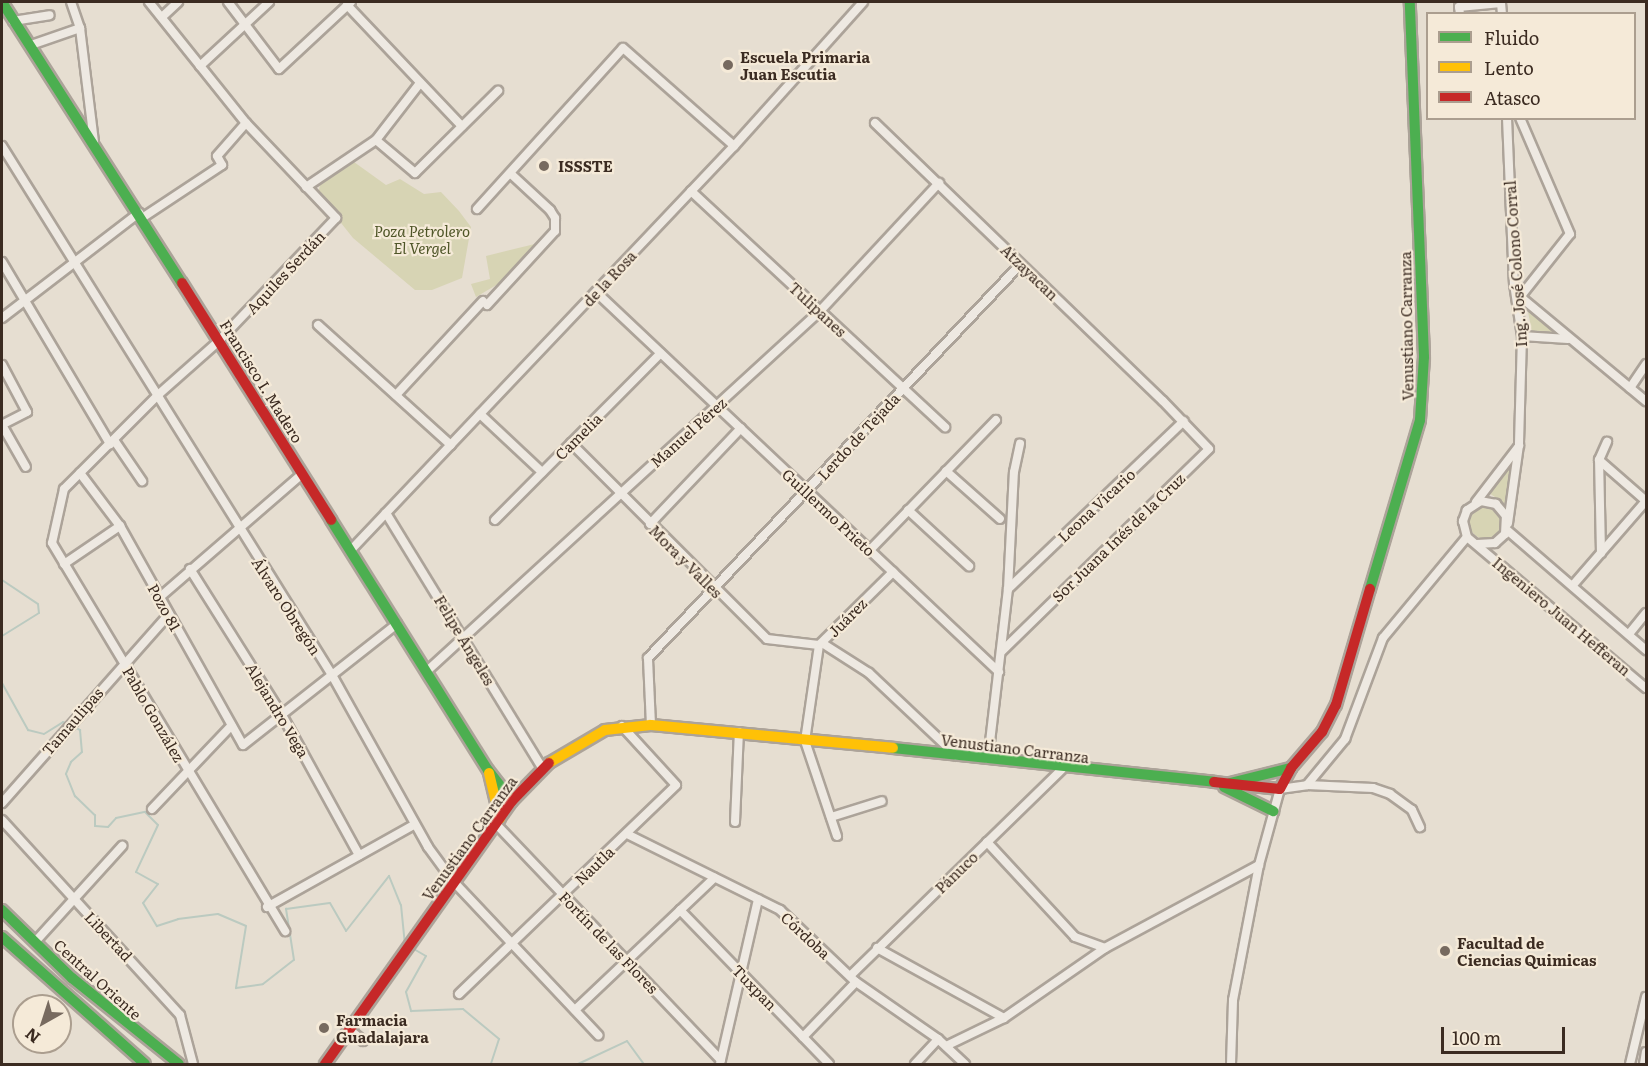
<!DOCTYPE html>
<meta charset="utf-8">
<style>
body{margin:0}
#map{position:relative;width:1648px;height:1066px;overflow:hidden;background:#e6ded1;font-family:Literata,serif}
div>[style]{position:absolute}
[style*='--x']{left:calc(var(--x)*1px);top:calc(var(--y)*1px);width:calc(var(--w)*1px);rotate:calc(var(--a)*1deg)}
.green>*{inset:0;background:#d7d4b4}
.round{border-radius:50%}
.stream>*{height:2px;margin:-1px;padding:0 1px;transform-origin:1px;border-radius:1px;background:#bbcac0}
.roads{filter:drop-shadow(2px 0 #aca399) drop-shadow(-2px 0 #aca399) drop-shadow(0 2px #aca399) drop-shadow(0 -2px #aca399)}
.street>*{height:8px;margin:-4px;padding:0 4px;transform-origin:4px;border-radius:4px;background:#eee9e2}
.fast>*{height:10px;margin:-5px;padding:0 5px;transform-origin:5px;border-radius:5px;background:#4caf50}
.slow>*{height:10px;margin:-5px;padding:0 5px;transform-origin:5px;border-radius:5px;background:#ffc107}
.jam>*{height:10px;margin:-5px;padding:0 5px;transform-origin:5px;border-radius:5px;background:#c62828}
.dots>*{width:16px;height:16px;translate:-50% -50%;box-sizing:border-box;border:3px solid #f5ead8;border-radius:50%}
span{translate:-50% -50%;white-space:nowrap;text-align:center;line-height:1.15;-webkit-text-stroke:4.5px #f5ead8;paint-order:stroke}
.poi-label{font-size:15px;color:#3b2b21;font-weight:700}
.left{translate:0 -50%;text-align:left}
.park-label{font-size:15px;color:#4f5628;font-style:italic}
.street-label{font-size:15px;color:#3b2b21}
.frame{position:absolute;inset:0;border:3px solid #3b2b21;pointer-events:none}
.legend{position:absolute;left:1426px;top:12px;width:210px;height:108px;box-sizing:border-box;background:#f5ead8;border:2px solid #ab9e8f;margin:0;padding:8px 10px;list-style:none;font-size:18px;color:#3b2b21}
.legend li{display:flex;align-items:center;gap:12px;height:30px}
.legend b{width:30px;border:2px solid #ab9e8f}
.north{position:absolute;left:12px;top:994px;width:60px;height:60px;box-sizing:border-box;background:#f5ead8;border:2px solid #ab9e8f;border-radius:50%;rotate:219deg;font-size:16px;font-weight:700;line-height:24px;text-align:center;color:#3b2b21}
.north::after{content:'';display:block;margin:auto;width:21px;height:27px;background:#776a5f;clip-path:polygon(50% 0,100% 100%,50% 72%,0 100%)}
.scale{position:absolute;left:1441px;top:1027px;width:124px;height:27px;box-sizing:border-box;border:3px solid #3b2b21;border-top:0;padding-left:8px;font-size:18px;line-height:21px;white-space:nowrap;color:#3b2b21;-webkit-text-stroke:4px #f5ead8;paint-order:stroke}
</style>
<div id="map">
<div class="green">
<div style="clip-path:polygon(354px 162px,386px 185px,400px 179px,424px 194px,441px 192px,459px 211px,471px 227px,462px 278px,432px 290px,415px 290px,353px 238px,318px 194px,320px 185px)"></div>
<div style="clip-path:polygon(543px 242px,498px 284px,476px 297px,471px 284px,490px 279px,486px 256px)"></div>
<div style="clip-path:polygon(1527px 307px,1558px 333px,1532px 332px)"></div>
<div style="clip-path:polygon(1510px 464px,1509px 505px,1508px 506px,1489px 493px)"></div>
<div class="round" style="left:1469px;top:505px;width:34px;height:34px"></div>
</div>
<div class="stream">
<div style="--x:2;--y:580;--w:43;--a:33.7"></div>
<div style="--x:38;--y:604;--w:9;--a:84"></div>
<div style="--x:39;--y:613;--w:44;--a:148.1"></div>
<div style="--x:2;--y:683;--w:54;--a:61"></div>
<div style="--x:28;--y:730;--w:16;--a:14"></div>
<div style="--x:44;--y:734;--w:22;--a:-32"></div>
<div style="--x:63;--y:722;--w:7;--a:27"></div>
<div style="--x:74;--y:727;--w:7;--a:27"></div>
<div style="--x:80;--y:730;--w:22;--a:85"></div>
<div style="--x:82;--y:752;--w:15;--a:138"></div>
<div style="--x:71;--y:762;--w:13;--a:113"></div>
<div style="--x:66;--y:774;--w:24;--a:68"></div>
<div style="--x:75;--y:796;--w:28;--a:44"></div>
<div style="--x:95;--y:815;--w:11;--a:90"></div>
<div style="--x:95;--y:826;--w:13;--a:4"></div>
<div style="--x:108;--y:827;--w:12;--a:-48"></div>
<div style="--x:116;--y:818;--w:30;--a:-12"></div>
<div style="--x:145;--y:812;--w:18;--a:45"></div>
<div style="--x:158;--y:825;--w:52;--a:115.1"></div>
<div style="--x:136;--y:872;--w:25;--a:29"></div>
<div style="--x:158;--y:884;--w:24;--a:128"></div>
<div style="--x:143;--y:903;--w:27;--a:59"></div>
<div style="--x:157;--y:926;--w:22;--a:-18"></div>
<div style="--x:178;--y:919;--w:40;--a:-7.1"></div>
<div style="--x:218;--y:914;--w:30;--a:23"></div>
<div style="--x:246;--y:926;--w:63;--a:99.2"></div>
<div style="--x:236;--y:988;--w:27;--a:-8"></div>
<div style="--x:263;--y:984;--w:39;--a:-38"></div>
<div style="--x:294;--y:960;--w:52;--a:-98.9"></div>
<div style="--x:286;--y:909;--w:44;--a:-7.8"></div>
<div style="--x:330;--y:903;--w:32;--a:60"></div>
<div style="--x:346;--y:931;--w:70;--a:-52"></div>
<div style="--x:389;--y:876;--w:31;--a:68"></div>
<div style="--x:401;--y:905;--w:40;--a:84.3"></div>
<div style="--x:412;--y:948;--w:16;--a:30"></div>
<div style="--x:426;--y:956;--w:41;--a:119.1"></div>
<div style="--x:406;--y:992;--w:20;--a:75"></div>
<div style="--x:411;--y:1011;--w:52;--a:-2.2"></div>
<div style="--x:463;--y:1009;--w:47;--a:39.8"></div>
<div style="--x:499;--y:1039;--w:26;--a:108"></div>
<div style="--x:578;--y:1064;--w:54;--a:-25.1"></div>
<div style="--x:627;--y:1041;--w:29;--a:54"></div>
</div>
<div class="roads">
<div class="street">
<div style="--x:71;--y:2;--w:28;--a:71"></div>
<div style="--x:80;--y:28;--w:115;--a:83"></div>
<div style="--x:149;--y:2;--w:155;--a:51.3"></div>
<div style="--x:246;--y:123;--w:131;--a:46.5"></div>
<div style="--x:336;--y:218;--w:170;--a:133.6"></div>
<div style="--x:219;--y:341;--w:81;--a:138.5"></div>
<div style="--x:158;--y:395;--w:133;--a:135"></div>
<div style="--x:64;--y:489;--w:55;--a:102.5"></div>
<div style="--x:52;--y:543;--w:453;--a:59"></div>
<div style="--x:228;--y:2;--w:84;--a:52.7"></div>
<div style="--x:279;--y:69;--w:98;--a:-42.9"></div>
<div style="--x:347;--y:5;--w:167;--a:46.5"></div>
<div style="--x:1460;--y:14;--w:7;--a:-98"></div>
<div style="--x:1459;--y:7;--w:42;--a:-5.4"></div>
<div style="--x:1501;--y:3;--w:11;--a:85"></div>
<div style="--x:162;--y:17;--w:22;--a:-43"></div>
<div style="--x:13;--y:21;--w:37;--a:-9"></div>
<div style="--x:31;--y:45;--w:52;--a:-19.1"></div>
<div style="--x:200;--y:66;--w:94;--a:-42.8"></div>
<div style="--x:1507;--y:118;--w:166;--a:87.6"></div>
<div style="--x:1514;--y:284;--w:53;--a:81.3"></div>
<div style="--x:1522;--y:336;--w:109;--a:91.6"></div>
<div style="--x:1519;--y:445;--w:79;--a:98"></div>
<div style="--x:875;--y:123;--w:400;--a:44"></div>
<div style="--x:1163;--y:401;--w:66;--a:46.2"></div>
<div style="--x:1209;--y:449;--w:289;--a:135.7"></div>
<div style="--x:376;--y:140;--w:51;--a:40.2"></div>
<div style="--x:415;--y:173;--w:117;--a:-44.7"></div>
<div style="--x:2;--y:146;--w:623;--a:58.04"></div>
<div style="--x:332;--y:675;--w:197;--a:60.8"></div>
<div style="--x:428;--y:847;--w:42;--a:53.7"></div>
<div style="--x:453;--y:881;--w:212;--a:46.7"></div>
<div style="--x:306;--y:187;--w:84;--a:-33.9"></div>
<div style="--x:376;--y:140;--w:72;--a:-52.3"></div>
<div style="--x:691;--y:191;--w:347;--a:42.9"></div>
<div style="--x:477;--y:209;--w:217;--a:-47.8"></div>
<div style="--x:623;--y:48;--w:148;--a:41.4"></div>
<div style="--x:142;--y:218;--w:96;--a:-33.5"></div>
<div style="--x:222;--y:165;--w:10;--a:-119"></div>
<div style="--x:217;--y:156;--w:44;--a:-48.7"></div>
<div style="--x:2;--y:262;--w:212;--a:59.3"></div>
<div style="--x:596;--y:292;--w:554;--a:43.32"></div>
<div style="--x:1517;--y:294;--w:168;--a:39.7"></div>
<div style="--x:1520;--y:297;--w:80;--a:-51.6"></div>
<div style="--x:1570;--y:234;--w:126;--a:-113.3"></div>
<div style="--x:487;--y:305;--w:100;--a:-47.4"></div>
<div style="--x:555;--y:231;--w:13;--a:-90"></div>
<div style="--x:555;--y:218;--w:9;--a:-122"></div>
<div style="--x:550;--y:210;--w:54;--a:-137.2"></div>
<div style="--x:2;--y:318;--w:173;--a:-37.5"></div>
<div style="--x:318;--y:325;--w:179;--a:42.1"></div>
<div style="--x:1522;--y:336;--w:46;--a:3.7"></div>
<div style="--x:2;--y:365;--w:53;--a:62"></div>
<div style="--x:27;--y:412;--w:28;--a:153"></div>
<div style="--x:1630;--y:388;--w:29;--a:-56"></div>
<div style="--x:396;--y:395;--w:128;--a:-47.2"></div>
<div style="--x:480;--y:414;--w:85;--a:43.1"></div>
<div style="--x:2;--y:425;--w:48;--a:60.3"></div>
<div style="--x:114;--y:440;--w:50;--a:55.7"></div>
<div style="--x:571;--y:443;--w:277;--a:45"></div>
<div style="--x:767;--y:639;--w:52;--a:6.6"></div>
<div style="--x:1599;--y:460;--w:62;--a:41.1"></div>
<div style="--x:946;--y:471;--w:72;--a:41.6"></div>
<div style="--x:80;--y:473;--w:66;--a:53"></div>
<div style="--x:120;--y:526;--w:251;--a:60.7"></div>
<div style="--x:243;--y:745;--w:196;--a:-38.2"></div>
<div style="--x:1476;--y:502;--w:71;--a:-52.5"></div>
<div style="--x:908;--y:510;--w:83;--a:42.6"></div>
<div style="--x:386;--y:513;--w:299;--a:58.5"></div>
<div style="--x:495;--y:520;--w:235;--a:-45.2"></div>
<div style="--x:650;--y:524;--w:132;--a:-46.5"></div>
<div style="--x:1507;--y:530;--w:184;--a:40.8"></div>
<div style="--x:1477;--y:544;--w:18;--a:-3"></div>
<div style="--x:1495;--y:543;--w:13;--a:-42"></div>
<div style="--x:1505;--y:534;--w:18;--a:-87"></div>
<div style="--x:1506;--y:516;--w:16;--a:-130"></div>
<div style="--x:1496;--y:504;--w:15;--a:-169"></div>
<div style="--x:1481;--y:501;--w:17;--a:147"></div>
<div style="--x:1467;--y:510;--w:12;--a:110"></div>
<div style="--x:1463;--y:521;--w:16;--a:76"></div>
<div style="--x:1467;--y:537;--w:234;--a:40.2"></div>
<div style="--x:870;--y:550;--w:181;--a:-45.9"></div>
<div style="--x:350;--y:551;--w:558;--a:-46.52"></div>
<div style="--x:734;--y:146;--w:193;--a:-48.1"></div>
<div style="--x:1601;--y:553;--w:93;--a:-91.2"></div>
<div style="--x:1599;--y:460;--w:20;--a:-66"></div>
<div style="--x:64;--y:564;--w:68;--a:-34.2"></div>
<div style="--x:190;--y:569;--w:173;--a:57.8"></div>
<div style="--x:282;--y:715;--w:160;--a:61.2"></div>
<div style="--x:1573;--y:585;--w:111;--a:-49"></div>
<div style="--x:1008;--y:589;--w:243;--a:-43.7"></div>
<div style="--x:160;--y:597;--w:188;--a:-40.9"></div>
<div style="--x:1629;--y:634;--w:27;--a:-51"></div>
<div style="--x:822;--y:643;--w:56;--a:32.6"></div>
<div style="--x:869;--y:673;--w:120;--a:43.3"></div>
<div style="--x:427;--y:671;--w:533;--a:-42.49"></div>
<div style="--x:820;--y:311;--w:175;--a:-47.1"></div>
<div style="--x:651;--y:725;--w:67;--a:-92.6"></div>
<div style="--x:648;--y:658;--w:535;--a:-46.59"></div>
<div style="--x:988;--y:759;--w:171;--a:-83.3"></div>
<div style="--x:1008;--y:589;--w:117;--a:-87.1"></div>
<div style="--x:1014;--y:472;--w:29;--a:-78"></div>
<div style="--x:1307;--y:785;--w:60;--a:-50.4"></div>
<div style="--x:1345;--y:739;--w:108;--a:-69.4"></div>
<div style="--x:1383;--y:638;--w:131;--a:-50.3"></div>
<div style="--x:2;--y:803;--w:252;--a:-48.5"></div>
<div style="--x:152;--y:809;--w:115;--a:-46.4"></div>
<div style="--x:831;--y:817;--w:53;--a:-17.4"></div>
<div style="--x:2;--y:820;--w:264;--a:47.6"></div>
<div style="--x:180;--y:1015;--w:51;--a:75.1"></div>
<div style="--x:735;--y:822;--w:90;--a:-87.5"></div>
<div style="--x:496;--y:824;--w:326;--a:46.4"></div>
<div style="--x:627;--y:834;--w:171;--a:26.4"></div>
<div style="--x:780;--y:910;--w:105;--a:43.5"></div>
<div style="--x:856;--y:982;--w:100;--a:34.8"></div>
<div style="--x:938;--y:1039;--w:37;--a:43"></div>
<div style="--x:837;--y:836;--w:100;--a:-108.6"></div>
<div style="--x:805;--y:741;--w:97;--a:-81.7"></div>
<div style="--x:819;--y:645;--w:104;--a:-44.6"></div>
<div style="--x:987;--y:842;--w:129;--a:47.2"></div>
<div style="--x:1075;--y:937;--w:32;--a:20"></div>
<div style="--x:267;--y:907;--w:168;--a:-29.2"></div>
<div style="--x:680;--y:910;--w:214;--a:45.9"></div>
<div style="--x:35;--y:942;--w:130;--a:-47.8"></div>
<div style="--x:877;--y:948;--w:145;--a:28.9"></div>
<div style="--x:850;--y:976;--w:296;--a:-44.3"></div>
<div style="--x:459;--y:994;--w:301;--a:-43.9"></div>
<div style="--x:676;--y:785;--w:80;--a:-132.5"></div>
<div style="--x:575;--y:1010;--w:192;--a:-43.5"></div>
<div style="--x:350;--y:1030;--w:17;--a:40"></div>
<div style="--x:803;--y:1037;--w:76;--a:-46.1"></div>
<div style="--x:946;--y:1046;--w:64;--a:-25.8"></div>
<div style="--x:1004;--y:1018;--w:123;--a:-34.7"></div>
<div style="--x:1105;--y:948;--w:175;--a:-28.3"></div>
<div style="--x:720;--y:1064;--w:169;--a:-77"></div>
<div style="--x:915;--y:1064;--w:34;--a:-47"></div>
<div style="--x:1231;--y:1064;--w:64;--a:-88.2"></div>
<div style="--x:1233;--y:1000;--w:137;--a:-79.1"></div>
<div style="--x:1259;--y:865;--w:79;--a:-74.6"></div>
<div style="--x:1280;--y:789;--w:27;--a:-8"></div>
<div style="--x:1307;--y:785;--w:66;--a:2.6"></div>
<div style="--x:1373;--y:788;--w:18;--a:19"></div>
<div style="--x:1390;--y:794;--w:27;--a:36"></div>
<div style="--x:1412;--y:810;--w:19;--a:65"></div>
<div style="--x:1630;--y:1064;--w:69;--a:-76.6"></div>
<div style="--x:1644;--y:1064;--w:12;--a:-81"></div>
</div>
<div class="fast">
<div style="--x:2;--y:2;--w:334;--a:57.4"></div>
<div style="--x:331;--y:520;--w:295;--a:57.9"></div>
<div style="--x:488;--y:770;--w:39;--a:52"></div>
<div style="--x:1370;--y:589;--w:176;--a:-73.5"></div>
<div style="--x:1420;--y:420;--w:63;--a:-86.4"></div>
<div style="--x:1424;--y:357;--w:355;--a:-92.3"></div>
<div style="--x:893;--y:748;--w:323;--a:6"></div>
<div style="--x:1230;--y:783;--w:63;--a:-13.8"></div>
<div style="--x:1224;--y:787;--w:55;--a:26.1"></div>
<div style="--x:2;--y:910;--w:98;--a:44.2"></div>
<div style="--x:72;--y:978;--w:137;--a:38.8"></div>
<div style="--x:2;--y:937;--w:191;--a:41.6"></div>
</div>
<div class="slow">
<div style="--x:549;--y:763;--w:65;--a:-30.5"></div>
<div style="--x:605;--y:730;--w:46;--a:-6.2"></div>
<div style="--x:651;--y:725;--w:243;--a:5.4"></div>
<div style="--x:489;--y:773;--w:47;--a:76.6"></div>
</div>
<div class="jam">
<div style="--x:182;--y:283;--w:280;--a:57.8"></div>
<div style="--x:1214;--y:782;--w:66;--a:6.1"></div>
<div style="--x:1280;--y:789;--w:24;--a:-62"></div>
<div style="--x:1291;--y:768;--w:48;--a:-49.3"></div>
<div style="--x:1322;--y:732;--w:30;--a:-63"></div>
<div style="--x:1336;--y:705;--w:121;--a:-73.7"></div>
<div style="--x:325;--y:1064;--w:323;--a:-54.6"></div>
<div style="--x:512;--y:801;--w:53;--a:-45.8"></div>
</div>
</div>
<div class="dots">
<div style="left:728px;top:65px;background:#776a5f"></div>
<div style="left:544px;top:166px;background:#776a5f"></div>
<div style="left:1445px;top:951px;background:#776a5f"></div>
<div style="left:324px;top:1028px;background:#776a5f"></div>
</div>
<div class="poi-label">
<span class="left" style="left:740px;top:65px">Escuela Primaria<br>Juan Escutia</span>
<span class="left" style="left:558px;top:166px">ISSSTE</span>
<span class="left" style="left:1457px;top:951px">Facultad de<br>Ciencias Quimicas</span>
<span class="left" style="left:336px;top:1028px">Farmacia<br>Guadalajara</span>
</div>
<div class="park-label">
<span style="left:422px;top:239px">Poza Petrolero<br>El Vergel</span>
</div>
<div class="street-label">
<span style="left:1515px;top:264px;rotate:-94deg">Ing. José Colono Corral</span>
<span style="left:285px;top:272px;rotate:-47deg">Aquiles Serdán</span>
<span style="left:1030px;top:272px;rotate:44deg">Atzayacan</span>
<span style="left:609px;top:278px;rotate:-47deg">de la Rosa</span>
<span style="left:818px;top:309px;rotate:43deg">Tulipanes</span>
<span style="left:1406px;top:326px;rotate:-91deg">Venustiano Carranza</span>
<span style="left:262px;top:381px;rotate:58deg">Francisco I. Madero</span>
<span style="left:688px;top:432px;rotate:-42deg">Manuel Pérez</span>
<span style="left:578px;top:436px;rotate:-45deg">Camelia</span>
<span style="left:858px;top:436px;rotate:-47deg">Lerdo de Tejada</span>
<span style="left:1096px;top:505px;rotate:-43deg">Leona Vicario</span>
<span style="left:829px;top:512px;rotate:43deg">Guillermo Prieto</span>
<span style="left:1118px;top:537px;rotate:-44deg">Sor Juana Inés de la Cruz</span>
<span style="left:686px;top:561px;rotate:45deg">Mora y Valles</span>
<span style="left:287px;top:606px;rotate:57deg">Álvaro Obregón</span>
<span style="left:165px;top:607px;rotate:61deg">Pozo 81</span>
<span style="left:1562px;top:616px;rotate:40deg">Ingeniero Juan Hefferan</span>
<span style="left:847px;top:617px;rotate:-45deg">Juárez</span>
<span style="left:465px;top:640px;rotate:59deg">Felipe Ángeles</span>
<span style="left:278px;top:710px;rotate:59deg">Alejandro Vega</span>
<span style="left:154px;top:714px;rotate:60deg">Pablo González</span>
<span style="left:72px;top:721px;rotate:-49deg">Tamaulipas</span>
<span style="left:1015px;top:748px;rotate:7deg">Venustiano Carranza</span>
<span style="left:469px;top:838px;rotate:-54deg">Venustiano Carranza</span>
<span style="left:594px;top:865px;rotate:-44deg">Nautla</span>
<span style="left:956px;top:872px;rotate:-44deg">Pánuco</span>
<span style="left:806px;top:935px;rotate:43deg">Córdoba</span>
<span style="left:109px;top:936px;rotate:47deg">Libertad</span>
<span style="left:609px;top:942px;rotate:46deg">Fortín de las Flores</span>
<span style="left:98px;top:979px;rotate:42deg">Central Oriente</span>
<span style="left:755px;top:987px;rotate:46deg">Tuxpan</span>
</div>
<div class="frame"></div>
<ul class="legend">
<li><b style="height:8px;background:#4caf50"></b>Fluido</li>
<li><b style="height:8px;background:#ffc107"></b>Lento</li>
<li><b style="height:8px;background:#c62828"></b>Atasco</li>
</ul>
<div class="north">N</div>
<div class="scale">100 m</div>
</div>
